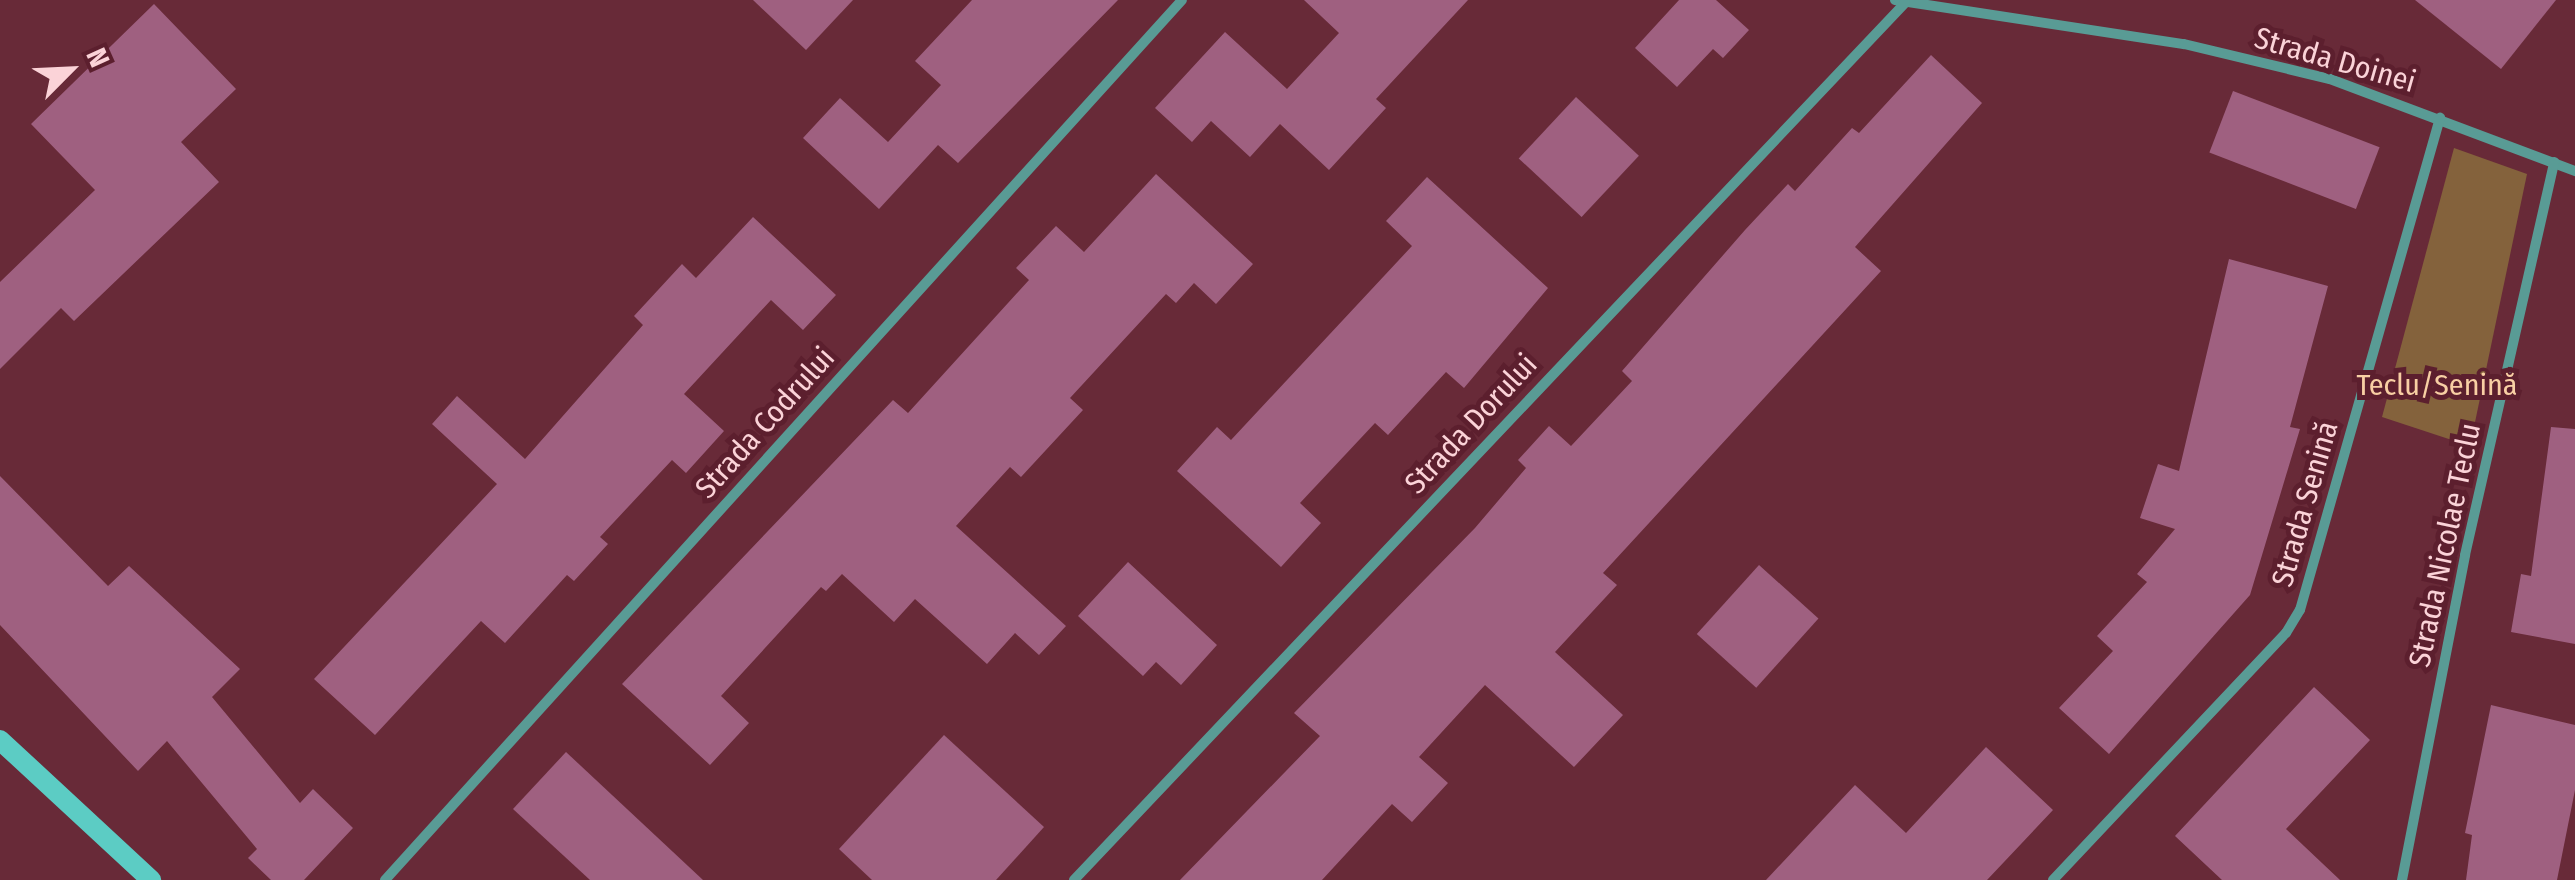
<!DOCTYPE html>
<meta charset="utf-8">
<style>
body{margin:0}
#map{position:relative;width:2575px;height:880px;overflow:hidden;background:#682a38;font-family:"Fira Sans Condensed",sans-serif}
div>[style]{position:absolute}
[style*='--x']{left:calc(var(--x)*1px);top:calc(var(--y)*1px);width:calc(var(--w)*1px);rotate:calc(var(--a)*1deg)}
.green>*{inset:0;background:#84623c}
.building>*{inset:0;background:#9f6080;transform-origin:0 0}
.street>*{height:10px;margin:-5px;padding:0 5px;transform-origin:5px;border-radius:5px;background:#599b95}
.secondary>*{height:20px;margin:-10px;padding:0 10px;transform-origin:10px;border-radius:10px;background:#5cccc4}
span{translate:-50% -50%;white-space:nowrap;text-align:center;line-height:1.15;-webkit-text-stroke:10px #5c1f2e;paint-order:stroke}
.street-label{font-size:30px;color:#fbd3d8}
.park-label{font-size:30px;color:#f8cfa4}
.north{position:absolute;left:20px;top:20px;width:100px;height:100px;-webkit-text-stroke:8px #5c1f2e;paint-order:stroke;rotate:66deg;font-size:28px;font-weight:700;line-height:40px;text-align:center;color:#fbd3d8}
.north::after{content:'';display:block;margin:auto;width:35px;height:45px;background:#fbd3d8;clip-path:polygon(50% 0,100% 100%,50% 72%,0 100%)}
</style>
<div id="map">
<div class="green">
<div style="clip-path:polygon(2454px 148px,2527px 174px,2470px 446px,2382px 417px)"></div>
</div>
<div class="building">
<div style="clip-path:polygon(753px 0,853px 0,806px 50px)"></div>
<div style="clip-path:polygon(972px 0,1118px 0,958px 163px,938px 145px,879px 209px,803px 138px,840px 98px,888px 142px,941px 85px,915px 61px)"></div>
<div style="clip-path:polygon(1304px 0,1468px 0,1376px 99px,1386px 108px,1329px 170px,1280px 124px,1250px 157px,1211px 121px,1192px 142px,1155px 108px,1225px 32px,1287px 89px,1339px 33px)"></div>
<div style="clip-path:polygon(1679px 0,1716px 0,1749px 30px,1723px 58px,1713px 49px,1677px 87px,1635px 48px)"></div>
<div style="clip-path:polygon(2415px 0,2556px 0,2501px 69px)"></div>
<div style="clip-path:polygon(154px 4px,236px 89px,181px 142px,219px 182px,74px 321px,61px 308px,0 369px,0 282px,95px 190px,31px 124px)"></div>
<div style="clip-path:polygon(1931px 55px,1982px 103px,1855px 247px,1881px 271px,1603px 573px,1617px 585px,1555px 652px,1623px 715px,1574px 767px,1485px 685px,1419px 757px,1448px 783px,1412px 822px,1392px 804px,1322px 880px,1180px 880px,1320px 736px,1294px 713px,1475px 528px,1526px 468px,1518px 460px,1549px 426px,1571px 446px,1632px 381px,1622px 371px,1745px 230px,1788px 184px,1795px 191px,1852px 128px,1859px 133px)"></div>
<div style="left:2233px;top:91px;width:157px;height:66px;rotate:21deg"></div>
<div style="left:1576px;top:97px;width:86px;height:84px;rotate:43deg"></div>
<div style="clip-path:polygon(1156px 174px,1253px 264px,1216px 304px,1194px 283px,1176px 303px,1166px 294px,1070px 398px,1083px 410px,1021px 477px,1010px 467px,956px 526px,1066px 626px,1039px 655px,1015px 633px,987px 664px,915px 599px,894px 622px,842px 574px,826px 591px,821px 587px,721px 696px,749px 723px,710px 765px,622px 684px,893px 400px,908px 413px,1029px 280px,1016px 268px,1056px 226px,1084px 252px)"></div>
<div style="clip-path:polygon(1427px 177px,1548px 288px,1464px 388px,1446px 372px,1388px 435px,1375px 423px,1300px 503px,1321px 523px,1281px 567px,1177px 471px,1217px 427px,1231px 440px,1412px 246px,1386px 221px)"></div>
<div style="clip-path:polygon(753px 217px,836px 295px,803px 330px,771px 300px,684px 394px,724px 431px,686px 473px,672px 460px,600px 537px,608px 544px,574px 581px,567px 575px,505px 643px,481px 621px,375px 735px,314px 679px,497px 484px,432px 424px,457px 396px,525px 459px,643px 325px,634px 316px,682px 264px,696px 278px)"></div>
<div style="clip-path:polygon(2229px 259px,2328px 286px,2290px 427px,2300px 429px,2250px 595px,2109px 754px,2059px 708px,2113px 651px,2097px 636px,2147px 582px,2137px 574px,2175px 529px,2140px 518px,2158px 464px,2179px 471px)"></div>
<div style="clip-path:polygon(2551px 427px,2575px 429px,2575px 644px,2511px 632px,2521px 574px,2531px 576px)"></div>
<div style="clip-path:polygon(0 476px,108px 586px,129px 566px,240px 669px,212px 697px,300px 803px,313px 789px,353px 828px,304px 880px,271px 880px,248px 858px,257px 849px,167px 741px,138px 771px,0 625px)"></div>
<div style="clip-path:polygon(1128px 562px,1217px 645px,1181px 685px,1156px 662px,1143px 676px,1078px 616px)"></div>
<div style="left:1759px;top:565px;width:80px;height:93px;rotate:42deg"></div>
<div style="clip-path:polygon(2314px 687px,2370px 740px,2286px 829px,2340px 880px,2222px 880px,2175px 836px)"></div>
<div style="clip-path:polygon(2491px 705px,2575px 725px,2575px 790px,2557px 880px,2466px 880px,2472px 835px,2465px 833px)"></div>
<div style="clip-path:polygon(944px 735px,1044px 827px,996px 880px,872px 880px,839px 849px)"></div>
<div style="clip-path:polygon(1986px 747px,2053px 810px,1987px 880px,1766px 880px,1855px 785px,1906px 833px)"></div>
<div style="clip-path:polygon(566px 752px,703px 880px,590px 880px,513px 809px)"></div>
</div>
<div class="street">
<div style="--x:1895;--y:0;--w:292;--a:8.7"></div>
<div style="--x:2184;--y:44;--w:150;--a:13.5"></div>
<div style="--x:2330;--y:79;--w:262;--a:20.6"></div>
<div style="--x:385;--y:880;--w:1187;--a:-47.83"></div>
<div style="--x:1074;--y:880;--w:1208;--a:-46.54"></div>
<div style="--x:2053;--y:880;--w:340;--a:-46.7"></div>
<div style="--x:2286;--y:633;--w:27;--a:-59"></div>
<div style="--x:2300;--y:610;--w:512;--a:-74.12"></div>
<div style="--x:2402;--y:880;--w:331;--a:-79"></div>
<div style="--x:2465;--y:555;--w:403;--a:-77.2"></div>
</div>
<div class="secondary">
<div style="--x:0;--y:740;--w:206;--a:42.8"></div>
</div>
<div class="street-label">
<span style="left:2335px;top:60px;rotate:16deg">Strada Doinei</span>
<span style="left:765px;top:423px;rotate:-48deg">Strada Codrului</span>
<span style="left:1471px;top:424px;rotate:-47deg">Strada Dorului</span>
<span style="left:2305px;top:504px;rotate:-74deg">Strada Senină</span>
<span style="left:2445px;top:545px;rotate:-78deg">Strada Nicolae Teclu</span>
</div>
<div class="park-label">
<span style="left:2437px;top:385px">Teclu/Senină</span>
</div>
<div class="north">N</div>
</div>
